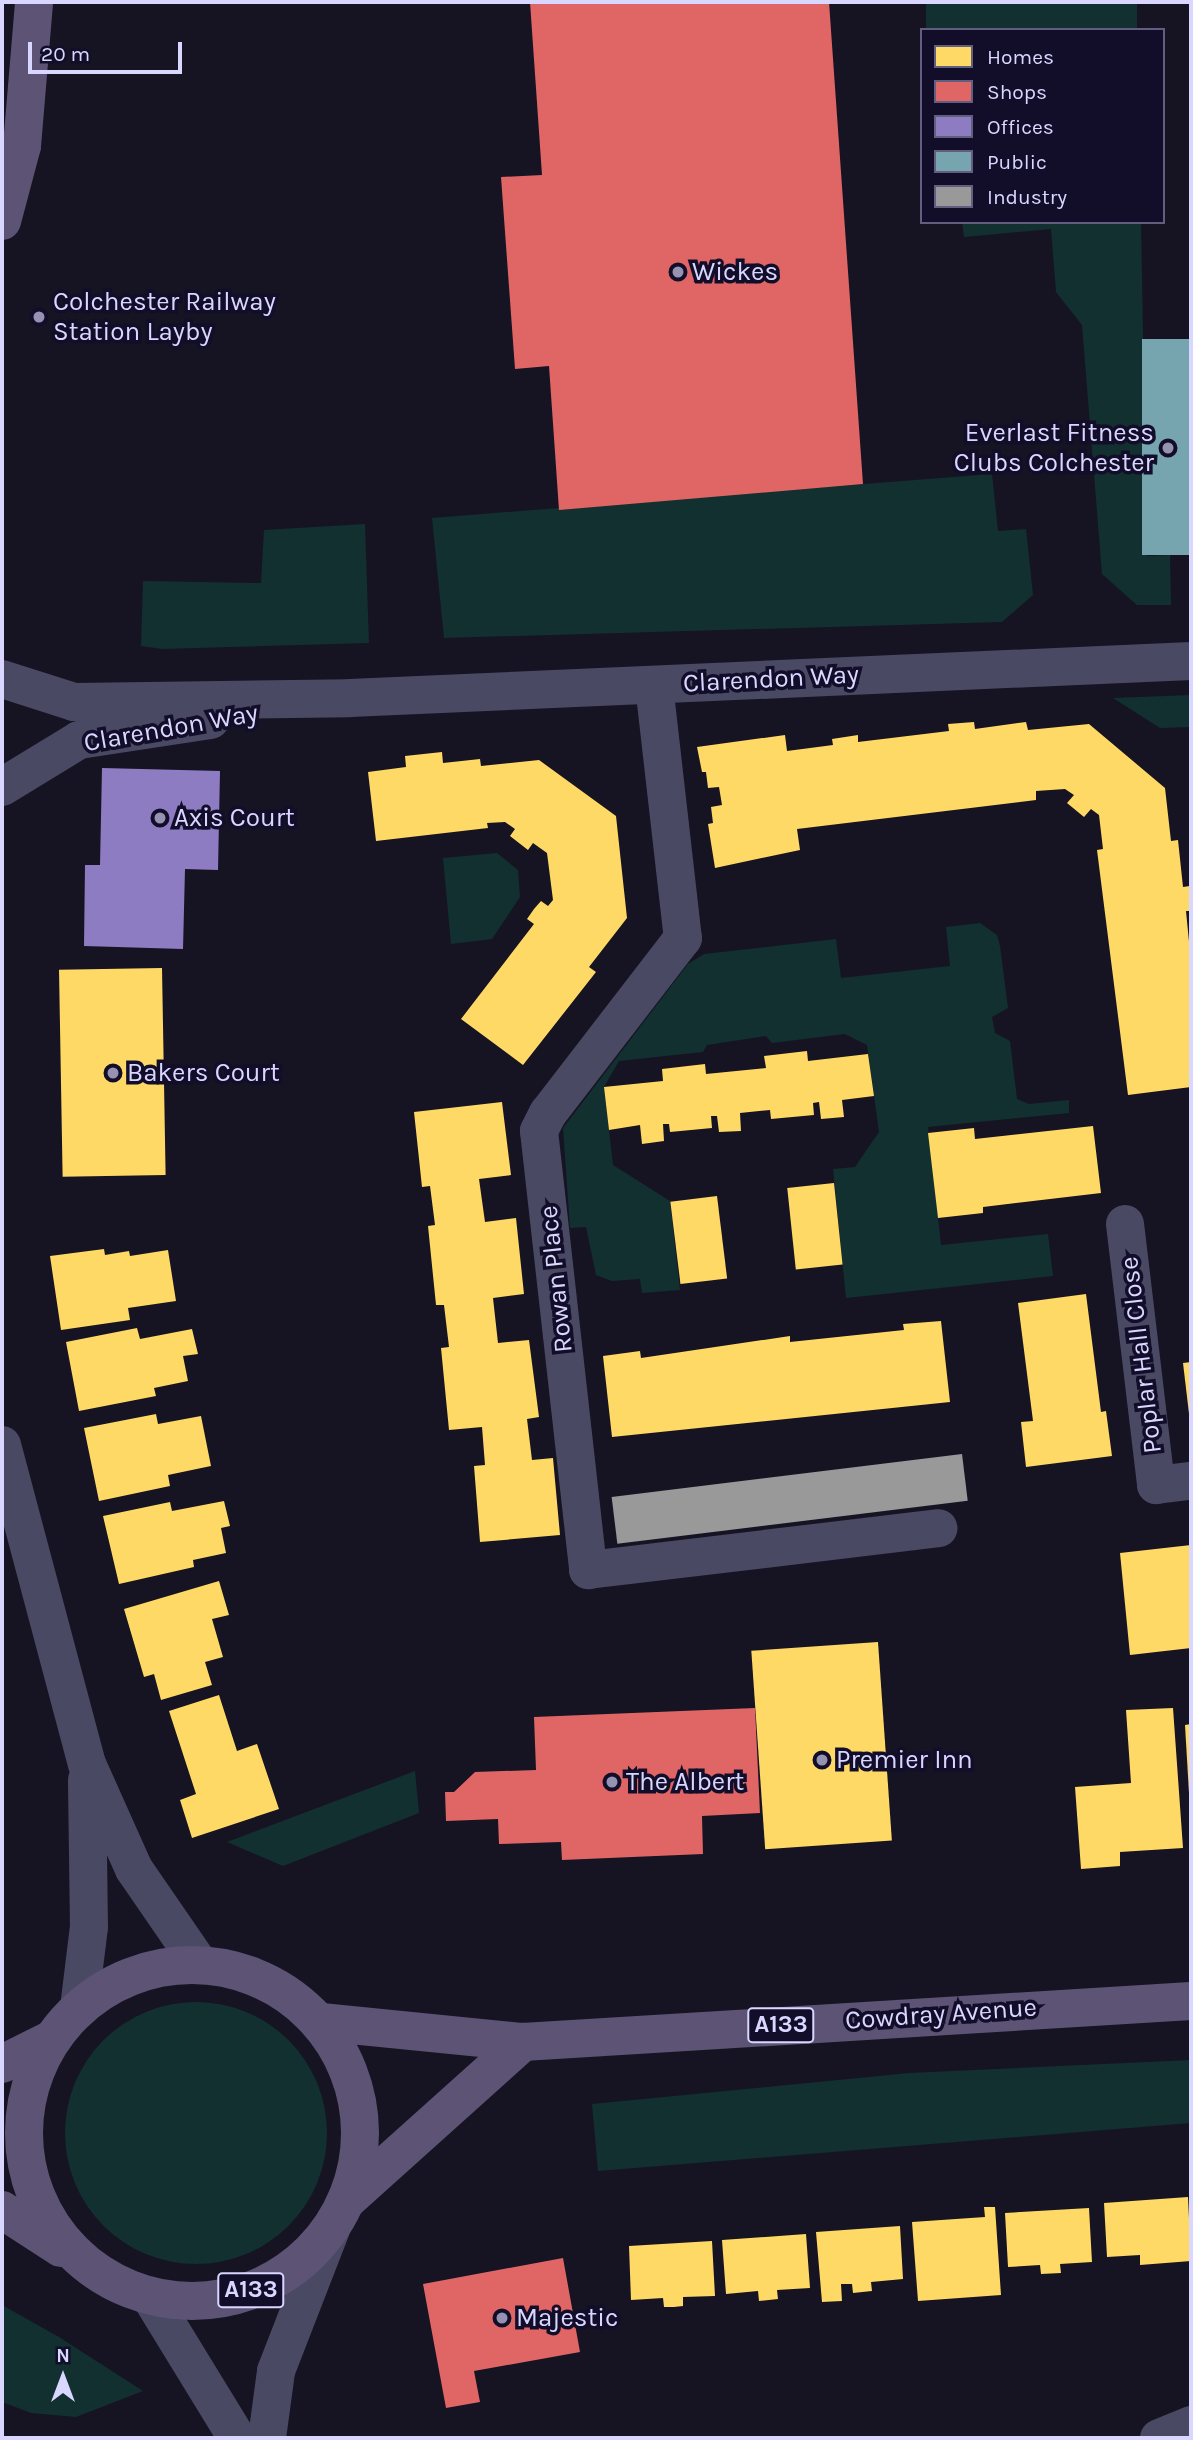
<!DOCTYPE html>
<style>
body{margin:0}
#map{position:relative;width:1193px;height:2440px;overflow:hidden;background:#161423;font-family:Karla,sans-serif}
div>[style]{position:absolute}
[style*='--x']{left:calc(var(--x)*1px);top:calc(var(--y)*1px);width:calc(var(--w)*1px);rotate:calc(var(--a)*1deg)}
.green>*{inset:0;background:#12302f;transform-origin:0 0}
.round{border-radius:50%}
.homes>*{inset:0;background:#ffd966;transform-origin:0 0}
.shops>*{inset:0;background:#e06666}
.offices>*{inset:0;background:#8e7cc3}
.public>*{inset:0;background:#76a5af;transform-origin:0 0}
.industry>*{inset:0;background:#999;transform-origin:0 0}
.minor>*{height:38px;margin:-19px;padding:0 19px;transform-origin:19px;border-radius:19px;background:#494964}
.tertiary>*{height:38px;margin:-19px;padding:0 19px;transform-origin:19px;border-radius:19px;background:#494964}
.primary>*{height:38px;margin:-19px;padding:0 19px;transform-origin:19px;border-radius:19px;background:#5d5475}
.primary>.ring{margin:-19px;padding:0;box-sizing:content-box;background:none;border:38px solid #5d5475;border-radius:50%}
.dots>*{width:19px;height:19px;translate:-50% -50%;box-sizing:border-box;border:4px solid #120e29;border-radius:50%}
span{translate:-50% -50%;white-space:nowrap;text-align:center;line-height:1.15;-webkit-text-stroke:7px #120e29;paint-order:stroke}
.shield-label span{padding:2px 5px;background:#120e29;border:2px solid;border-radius:5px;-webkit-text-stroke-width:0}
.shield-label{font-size:24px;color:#d9d6ff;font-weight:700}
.poi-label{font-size:26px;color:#d9d6ff}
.left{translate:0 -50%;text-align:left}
.right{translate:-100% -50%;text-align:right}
.street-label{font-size:26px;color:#d9d6ff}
.frame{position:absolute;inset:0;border:4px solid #d9d6ff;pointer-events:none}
.legend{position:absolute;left:920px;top:28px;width:245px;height:196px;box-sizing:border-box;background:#120e29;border:2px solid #625e7f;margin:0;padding:9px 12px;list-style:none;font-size:21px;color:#d9d6ff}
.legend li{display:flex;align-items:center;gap:14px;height:35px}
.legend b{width:35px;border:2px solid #625e7f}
.north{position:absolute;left:28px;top:2342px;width:70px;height:70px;-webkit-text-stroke:5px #120e29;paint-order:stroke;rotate:0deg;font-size:19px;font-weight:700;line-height:28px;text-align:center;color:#d9d6ff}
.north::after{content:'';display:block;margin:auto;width:24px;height:32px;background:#d9d6ff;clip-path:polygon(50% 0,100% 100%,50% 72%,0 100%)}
.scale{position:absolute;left:28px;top:42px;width:154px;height:32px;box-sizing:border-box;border:4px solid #d9d6ff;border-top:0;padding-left:9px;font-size:21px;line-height:24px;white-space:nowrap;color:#d9d6ff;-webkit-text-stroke:5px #120e29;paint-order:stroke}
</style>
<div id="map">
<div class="green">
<div style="left:926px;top:2px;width:211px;height:28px"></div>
<div style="clip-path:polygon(962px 222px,1141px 222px,1147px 556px,1170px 555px,1171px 605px,1137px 605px,1102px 574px,1082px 325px,1056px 292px,1051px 229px,964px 237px)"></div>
<div style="clip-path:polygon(992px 474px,998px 531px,1026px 529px,1033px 595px,1002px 622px,444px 638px,432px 518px)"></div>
<div style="clip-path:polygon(365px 524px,369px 643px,162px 649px,141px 646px,143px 581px,261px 583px,264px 530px)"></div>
<div style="clip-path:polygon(1191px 695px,1191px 727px,1160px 728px,1113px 698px)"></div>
<div style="clip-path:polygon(497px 853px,518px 870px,520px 897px,492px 939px,451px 944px,443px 858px)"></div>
<div style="clip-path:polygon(980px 923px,997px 935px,1000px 946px,1008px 1008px,992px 1017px,995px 1033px,1010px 1041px,1017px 1099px,1029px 1104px,1069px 1100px,1069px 1113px,928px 1127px,941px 1245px,1048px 1234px,1053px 1276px,846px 1298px,833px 1169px,855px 1167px,879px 1132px,867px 1045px,845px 1034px,772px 1043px,766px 1036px,707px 1045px,703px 1052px,619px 1061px,604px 1087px,613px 1165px,670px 1201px,680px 1290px,642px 1293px,640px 1279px,612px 1281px,596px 1275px,586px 1227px,570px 1228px,563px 1128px,688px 964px,704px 954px,836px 939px,841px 978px,950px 966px,946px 927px)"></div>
<div style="clip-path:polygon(415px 1771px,419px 1813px,283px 1866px,227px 1842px)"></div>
<div class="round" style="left:65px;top:2002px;width:262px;height:262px"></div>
<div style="clip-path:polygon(1191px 2060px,1191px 2123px,598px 2171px,592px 2104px,909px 2073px)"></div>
<div style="clip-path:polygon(2px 2305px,59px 2337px,143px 2391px,76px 2417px,31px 2413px,2px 2402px)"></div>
</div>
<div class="homes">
<div style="clip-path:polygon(974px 722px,975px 729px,1026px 722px,1028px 730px,1089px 724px,1165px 788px,1171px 841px,1178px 840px,1183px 887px,1190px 886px,1191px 896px,1191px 911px,1186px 911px,1191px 962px,1191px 1087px,1128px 1095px,1097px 850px,1103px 849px,1099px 815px,1091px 809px,1084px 817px,1067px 803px,1074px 795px,1065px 789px,1036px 791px,1036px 800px,797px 829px,800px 850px,715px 868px,708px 824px,713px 823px,711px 807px,722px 805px,719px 787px,708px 788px,706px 772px,702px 772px,697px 747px,785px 735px,787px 751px,833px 745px,832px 739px,858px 735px,858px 742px,949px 731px,948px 724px)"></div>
<div style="clip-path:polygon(442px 752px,443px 763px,480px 759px,481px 766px,539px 760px,616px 816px,627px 918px,589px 967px,596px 972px,523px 1065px,461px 1019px,534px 924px,527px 919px,534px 909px,541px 901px,548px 906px,553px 900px,547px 853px,533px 843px,528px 850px,510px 836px,515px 829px,505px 822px,487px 823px,488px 828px,376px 841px,368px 772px,406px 767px,405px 756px)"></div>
<div style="left:162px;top:968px;width:207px;height:103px;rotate:89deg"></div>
<div style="clip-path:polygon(807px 1051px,808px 1061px,868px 1054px,874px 1096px,842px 1100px,844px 1117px,821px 1119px,819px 1102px,813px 1103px,814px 1115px,771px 1119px,770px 1110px,740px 1113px,741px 1131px,719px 1132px,717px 1116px,711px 1116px,712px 1128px,670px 1132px,669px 1124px,663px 1124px,664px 1141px,642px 1144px,640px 1125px,609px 1130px,604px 1087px,663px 1081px,662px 1069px,705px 1064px,706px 1074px,766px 1068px,764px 1056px)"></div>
<div style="clip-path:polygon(502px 1102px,511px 1175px,479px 1179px,485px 1222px,516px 1218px,524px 1294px,493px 1298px,498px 1343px,529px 1340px,539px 1417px,527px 1419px,532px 1460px,553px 1458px,560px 1535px,480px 1542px,474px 1466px,485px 1465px,482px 1427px,449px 1430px,441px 1348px,449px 1347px,444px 1305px,436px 1305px,428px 1226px,435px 1225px,430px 1186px,422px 1187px,414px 1112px)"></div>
<div style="clip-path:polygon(1093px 1126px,1101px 1193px,983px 1207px,983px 1213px,938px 1218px,928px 1133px,974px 1128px,975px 1139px)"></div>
<div style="left:834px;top:1183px;width:82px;height:47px;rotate:84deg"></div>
<div style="left:717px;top:1196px;width:83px;height:47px;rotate:83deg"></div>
<div style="clip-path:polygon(104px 1249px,105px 1255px,129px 1251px,130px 1256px,168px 1250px,176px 1301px,128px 1308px,130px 1320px,61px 1330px,50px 1256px)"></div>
<div style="clip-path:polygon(1086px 1294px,1101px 1412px,1106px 1411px,1112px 1456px,1026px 1467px,1021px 1422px,1033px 1421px,1018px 1303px)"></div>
<div style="clip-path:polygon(941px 1321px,950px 1402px,612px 1437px,603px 1356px,640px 1351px,641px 1358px,790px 1336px,790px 1342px,904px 1330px,903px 1324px)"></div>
<div style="clip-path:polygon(137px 1328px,140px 1339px,192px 1329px,198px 1354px,183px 1356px,188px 1381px,154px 1388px,156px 1396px,79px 1411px,66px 1342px)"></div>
<div style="clip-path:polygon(1191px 1362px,1191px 1422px,1190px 1422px,1183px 1363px)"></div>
<div style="clip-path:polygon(156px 1414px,158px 1424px,201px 1416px,211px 1466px,168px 1475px,170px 1486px,99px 1501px,84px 1428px)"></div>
<div style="clip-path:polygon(224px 1501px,230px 1526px,221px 1528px,226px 1553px,193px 1560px,194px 1567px,119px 1584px,103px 1516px,170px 1502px,172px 1511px)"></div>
<div style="clip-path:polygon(1191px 1545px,1191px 1648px,1130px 1655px,1120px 1553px)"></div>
<div style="clip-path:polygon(219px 1581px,229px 1615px,212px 1619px,223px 1657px,205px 1662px,212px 1685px,161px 1700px,154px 1674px,144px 1677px,124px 1609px)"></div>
<div style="left:878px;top:1642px;width:199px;height:127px;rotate:86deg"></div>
<div style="clip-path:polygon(219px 1695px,237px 1751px,257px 1744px,279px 1809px,192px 1838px,180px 1800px,196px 1794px,169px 1711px)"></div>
<div style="clip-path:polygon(1173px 1708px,1183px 1848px,1120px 1852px,1120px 1866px,1081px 1869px,1075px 1787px,1131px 1783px,1126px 1710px)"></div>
<div style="clip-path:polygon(1191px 1724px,1191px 1793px,1189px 1793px,1185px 1725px)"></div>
<div style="clip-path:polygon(1188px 2197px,1191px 2261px,1140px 2265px,1140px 2255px,1107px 2257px,1104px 2203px)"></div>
<div style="clip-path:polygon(984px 2207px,995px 2207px,1001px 2295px,918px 2301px,912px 2222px,985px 2217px)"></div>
<div style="clip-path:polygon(1089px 2208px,1092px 2262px,1060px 2264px,1061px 2273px,1041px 2274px,1040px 2265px,1008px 2267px,1005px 2213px)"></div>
<div style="clip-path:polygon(900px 2226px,903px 2279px,871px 2282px,872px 2291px,853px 2293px,852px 2284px,841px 2284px,842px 2301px,822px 2302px,816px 2232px)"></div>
<div style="clip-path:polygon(806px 2234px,810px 2288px,777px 2290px,778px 2299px,759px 2301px,758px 2291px,726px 2294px,722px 2240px)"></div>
<div style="clip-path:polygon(712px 2241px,715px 2296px,683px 2297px,683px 2306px,674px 2307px,664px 2307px,663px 2298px,631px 2300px,629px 2246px)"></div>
</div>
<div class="shops">
<div style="clip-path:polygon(530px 2px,829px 2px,863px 484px,559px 510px,549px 366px,515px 369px,501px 177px,542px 175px)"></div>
<div style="clip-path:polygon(755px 1708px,760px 1813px,702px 1816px,703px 1854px,562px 1860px,561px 1842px,499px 1844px,498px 1819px,446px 1821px,445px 1792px,454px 1792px,475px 1772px,536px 1770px,534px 1717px)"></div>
<div style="clip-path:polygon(563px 2258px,580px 2352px,474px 2371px,480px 2402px,446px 2408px,423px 2284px)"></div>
</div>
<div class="offices">
<div style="clip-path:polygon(102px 768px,220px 771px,218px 870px,185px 869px,183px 949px,84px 946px,85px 865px,100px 865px)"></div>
</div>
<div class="public">
<div style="left:1191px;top:339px;width:216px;height:49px;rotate:90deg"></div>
</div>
<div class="industry">
<div style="left:962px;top:1454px;width:47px;height:353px;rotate:83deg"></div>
</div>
<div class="minor">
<div style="--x:2;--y:679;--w:76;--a:17.7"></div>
<div style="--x:74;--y:702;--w:276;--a:-0.8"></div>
<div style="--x:350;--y:698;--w:842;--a:-2.52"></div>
<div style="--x:654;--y:685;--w:255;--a:83.5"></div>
<div style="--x:683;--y:938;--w:221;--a:127.6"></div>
<div style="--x:548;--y:1113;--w:20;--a:117"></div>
<div style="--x:539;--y:1131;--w:442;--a:83.6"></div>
<div style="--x:588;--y:1570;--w:353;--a:-6.8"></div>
<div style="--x:2;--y:787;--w:90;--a:-31.4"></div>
<div style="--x:79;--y:740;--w:133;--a:-8.7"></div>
<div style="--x:1125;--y:1224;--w:263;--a:83.2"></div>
<div style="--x:1156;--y:1485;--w:35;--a:-7"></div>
<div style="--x:1159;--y:2438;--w:35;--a:-22"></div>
</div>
<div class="tertiary">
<div style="--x:2;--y:1445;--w:330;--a:75.1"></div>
<div style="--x:87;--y:1764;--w:115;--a:65.9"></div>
<div style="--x:134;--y:1869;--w:116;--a:55.5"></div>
<div style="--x:79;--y:2008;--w:82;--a:-83"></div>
<div style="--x:89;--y:1927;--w:147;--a:-90.8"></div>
<div style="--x:150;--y:2296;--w:167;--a:58.5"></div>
<div style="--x:267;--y:2438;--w:68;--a:-82.3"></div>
<div style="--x:276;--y:2371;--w:152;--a:-68.8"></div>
</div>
<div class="primary">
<div style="--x:2;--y:221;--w:78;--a:-75.1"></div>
<div style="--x:22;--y:146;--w:144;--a:-85.2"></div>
<div class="ring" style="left:24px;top:1965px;width:298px;height:298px"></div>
<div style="--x:321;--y:2022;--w:203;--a:5.7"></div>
<div style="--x:523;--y:2042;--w:669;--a:-3.51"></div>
<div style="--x:2;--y:2064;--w:51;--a:-26.6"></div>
<div style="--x:347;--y:2200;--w:237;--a:-41.9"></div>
<div style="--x:2;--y:2210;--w:70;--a:32.8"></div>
</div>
<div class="dots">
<div style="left:678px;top:272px;background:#9592b2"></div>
<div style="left:39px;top:317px;background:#9592b2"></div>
<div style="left:1168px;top:448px;background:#9592b2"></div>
<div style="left:160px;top:818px;background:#9592b2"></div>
<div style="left:113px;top:1073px;background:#9592b2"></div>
<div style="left:822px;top:1760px;background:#9592b2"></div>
<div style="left:612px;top:1782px;background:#9592b2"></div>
<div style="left:502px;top:2318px;background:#9592b2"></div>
</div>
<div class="shield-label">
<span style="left:781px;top:2025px">A133</span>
<span style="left:251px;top:2290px">A133</span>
</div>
<div class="poi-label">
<span class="left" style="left:692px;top:272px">Wickes</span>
<span class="left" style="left:53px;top:317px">Colchester Railway<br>Station Layby</span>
<span class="right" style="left:1154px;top:448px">Everlast Fitness<br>Clubs Colchester</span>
<span class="left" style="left:174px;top:818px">Axis Court</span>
<span class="left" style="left:127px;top:1073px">Bakers Court</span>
<span class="left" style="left:836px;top:1760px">Premier Inn</span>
<span class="left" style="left:626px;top:1782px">The Albert</span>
<span class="left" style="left:516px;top:2318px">Majestic</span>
</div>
<div class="street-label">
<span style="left:771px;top:679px;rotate:-3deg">Clarendon Way</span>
<span style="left:171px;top:728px;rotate:-10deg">Clarendon Way</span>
<span style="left:556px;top:1279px;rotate:-96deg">Rowan Place</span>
<span style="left:1141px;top:1355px;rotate:-97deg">Poplar Hall Close</span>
<span style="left:941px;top:2014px;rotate:-4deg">Cowdray Avenue</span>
</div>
<div class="frame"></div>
<ul class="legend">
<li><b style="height:19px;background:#ffd966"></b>Homes</li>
<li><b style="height:19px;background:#e06666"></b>Shops</li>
<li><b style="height:19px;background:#8e7cc3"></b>Offices</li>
<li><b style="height:19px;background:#76a5af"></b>Public</li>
<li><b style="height:19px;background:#999"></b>Industry</li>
</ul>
<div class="north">N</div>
<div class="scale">20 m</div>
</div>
